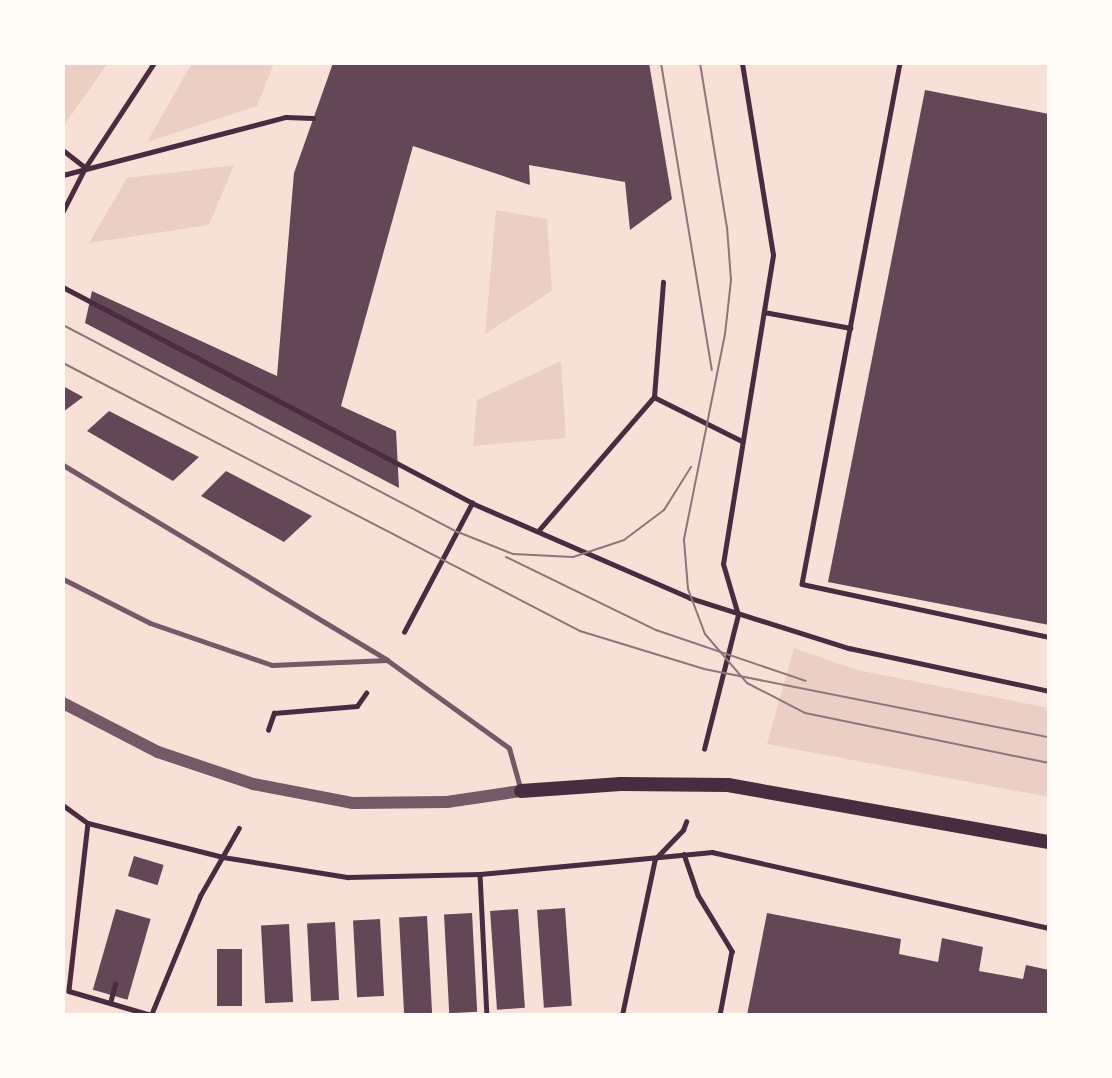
<!DOCTYPE html>
<style>
body{margin:0}
#map{position:relative;width:1112px;height:1078px;overflow:hidden;background:#f7e1d7;font-family:"Sofia Sans Condensed",sans-serif}
div>[style]{position:absolute}
[style*='--x']{left:calc(var(--x)*1px);top:calc(var(--y)*1px);width:calc(var(--w)*1px);rotate:calc(var(--a)*1deg)}
.green>*{inset:0;background:#ebcfc5}
.building>*{inset:0;background:#644757;transform-origin:0 0}
.path>*{height:4.5px;margin:-2.25px;padding:0 2.25px;transform-origin:2.25px;border-radius:2.25px;background:#4a2c40}
.service>*{height:5px;margin:-2.5px;padding:0 2.5px;transform-origin:2.5px;border-radius:2.5px;background:#755966}
.tertiary>*{height:12px;margin:-6px;padding:0 6px;transform-origin:6px;border-radius:6px;background:#755966}
.secondary>*{height:14px;margin:-7px;padding:0 7px;transform-origin:7px;border-radius:7px;background:#4a2c40}
.tram>*{height:2px;margin:-1px;padding:0 1px;transform-origin:1px;border-radius:1px;background:#8f747c}
span{translate:-50% -50%;white-space:nowrap;text-align:center;line-height:1.15;-webkit-text-stroke:5px #fffaf5;paint-order:stroke}
.frame{position:absolute;inset:0;border:65px solid #fffaf5;pointer-events:none}
</style>
<div id="map">
<div class="green">
<div style="clip-path:polygon(63px 63px,108px 63px,63px 127px)"></div>
<div style="clip-path:polygon(192px 63px,274px 63px,257px 106px,147px 142px)"></div>
<div style="clip-path:polygon(234px 165px,209px 225px,89px 243px,127px 178px)"></div>
<div style="clip-path:polygon(496px 210px,547px 219px,552px 291px,485px 334px)"></div>
<div style="clip-path:polygon(561px 361px,566px 438px,473px 446px,477px 400px)"></div>
<div style="clip-path:polygon(794px 648px,857px 670px,1049px 708px,1049px 797px,767px 744px)"></div>
</div>
<div class="building">
<div style="clip-path:polygon(333px 63px,649px 63px,672px 199px,630px 230px,625px 182px,529px 165px,530px 185px,413px 146px,341px 406px,396px 431px,399px 488px,85px 323px,92px 291px,277px 376px,294px 173px)"></div>
<div style="clip-path:polygon(925px 90px,1049px 114px,1049px 625px,828px 582px)"></div>
<div style="clip-path:polygon(63px 386px,83px 397px,63px 412px)"></div>
<div style="clip-path:polygon(109px 411px,199px 457px,173px 481px,87px 431px)"></div>
<div style="clip-path:polygon(226px 471px,312px 516px,284px 542px,201px 496px)"></div>
<div style="left:134px;top:856px;width:31px;height:21px;rotate:17deg"></div>
<div style="left:565px;top:908px;width:98px;height:28px;rotate:86deg"></div>
<div style="left:116px;top:909px;width:36px;height:84px;rotate:16deg"></div>
<div style="left:518px;top:909px;width:99px;height:28px;rotate:86deg"></div>
<div style="left:472px;top:913px;width:99px;height:28px;rotate:87deg"></div>
<div style="clip-path:polygon(767px 913px,901px 939px,899px 954px,938px 962px,942px 938px,983px 947px,979px 971px,1023px 979px,1026px 965px,1049px 970px,1049px 1015px,747px 1015px)"></div>
<div style="left:427px;top:916px;width:99px;height:28px;rotate:87deg"></div>
<div style="left:380px;top:919px;width:77px;height:27px;rotate:87deg"></div>
<div style="left:335px;top:922px;width:78px;height:28px;rotate:87deg"></div>
<div style="left:289px;top:924px;width:78px;height:28px;rotate:87deg"></div>
<div style="left:217px;top:949px;width:25px;height:57px"></div>
</div>
<div class="path">
<div style="--x:900;--y:63;--w:530;--a:100.65"></div>
<div style="--x:802;--y:584;--w:253;--a:12.1"></div>
<div style="--x:63;--y:150;--w:28;--a:38"></div>
<div style="--x:63;--y:175;--w:230;--a:-14.6"></div>
<div style="--x:286;--y:117;--w:27;--a:2"></div>
<div style="--x:63;--y:211;--w:48;--a:-62.9"></div>
<div style="--x:85;--y:168;--w:126;--a:-56.7"></div>
<div style="--x:63;--y:287;--w:463;--a:27.8"></div>
<div style="--x:472;--y:503;--w:238;--a:23.5"></div>
<div style="--x:690;--y:598;--w:167;--a:17.5"></div>
<div style="--x:849;--y:648;--w:205;--a:12.1"></div>
<div style="--x:764;--y:312;--w:88;--a:10.4"></div>
<div style="--x:654;--y:397;--w:98;--a:26.6"></div>
<div style="--x:539;--y:530;--w:176;--a:-49.2"></div>
<div style="--x:654;--y:397;--w:115;--a:-85.5"></div>
<div style="--x:404;--y:632;--w:146;--a:-62.2"></div>
<div style="--x:268;--y:730;--w:18;--a:-71"></div>
<div style="--x:274;--y:713;--w:83;--a:-4.8"></div>
<div style="--x:357;--y:706;--w:16;--a:-55"></div>
<div style="--x:704;--y:749;--w:138;--a:-75.8"></div>
<div style="--x:738;--y:615;--w:53;--a:-106.4"></div>
<div style="--x:723;--y:564;--w:313;--a:-80.8"></div>
<div style="--x:773;--y:255;--w:194;--a:-99.2"></div>
<div style="--x:63;--y:805;--w:31;--a:36"></div>
<div style="--x:88;--y:823;--w:139;--a:14.1"></div>
<div style="--x:223;--y:857;--w:127;--a:9.1"></div>
<div style="--x:348;--y:877;--w:132;--a:-1.3"></div>
<div style="--x:480;--y:874;--w:233;--a:-5.4"></div>
<div style="--x:712;--y:852;--w:345;--a:12.7"></div>
<div style="--x:88;--y:823;--w:169;--a:96.5"></div>
<div style="--x:69;--y:991;--w:85;--a:16.3"></div>
<div style="--x:151;--y:1015;--w:129;--a:-67.6"></div>
<div style="--x:200;--y:896;--w:78;--a:-60.2"></div>
<div style="--x:684;--y:854;--w:43;--a:71.1"></div>
<div style="--x:698;--y:895;--w:66;--a:58.7"></div>
<div style="--x:732;--y:951;--w:65;--a:100.6"></div>
<div style="--x:656;--y:858;--w:39;--a:-46"></div>
<div style="--x:683;--y:830;--w:9;--a:-69"></div>
<div style="--x:480;--y:874;--w:141;--a:87.2"></div>
<div style="--x:110;--y:1003;--w:20;--a:-75"></div>
<div style="--x:622;--y:1015;--w:160;--a:-78.1"></div>
</div>
<div class="service">
<div style="--x:63;--y:465;--w:378;--a:31"></div>
<div style="--x:387;--y:660;--w:150;--a:35.8"></div>
<div style="--x:509;--y:748;--w:45;--a:74.4"></div>
<div style="--x:63;--y:579;--w:97;--a:26.8"></div>
<div style="--x:150;--y:623;--w:129;--a:19"></div>
<div style="--x:272;--y:665;--w:115;--a:-2.5"></div>
</div>
<div class="tertiary">
<div style="--x:63;--y:703;--w:107;--a:27.3"></div>
<div style="--x:158;--y:752;--w:100;--a:18.6"></div>
<div style="--x:253;--y:784;--w:102;--a:10.8"></div>
<div style="--x:353;--y:803;--w:94;--a:-0.6"></div>
<div style="--x:447;--y:802;--w:75;--a:-8.5"></div>
</div>
<div class="secondary">
<div style="--x:521;--y:791;--w:100;--a:-4"></div>
<div style="--x:621;--y:784;--w:107;--a:0.5"></div>
<div style="--x:728;--y:785;--w:326;--a:10.1"></div>
</div>
<div class="tram">
<div style="--x:661;--y:63;--w:311;--a:80.6"></div>
<div style="--x:700;--y:63;--w:166;--a:80.7"></div>
<div style="--x:727;--y:227;--w:53;--a:85.7"></div>
<div style="--x:731;--y:280;--w:54;--a:96.3"></div>
<div style="--x:725;--y:334;--w:210;--a:101.3"></div>
<div style="--x:684;--y:540;--w:49;--a:85.3"></div>
<div style="--x:688;--y:589;--w:48;--a:69.3"></div>
<div style="--x:705;--y:634;--w:65;--a:49.4"></div>
<div style="--x:747;--y:683;--w:65;--a:27.3"></div>
<div style="--x:805;--y:713;--w:249;--a:11.6"></div>
<div style="--x:63;--y:325;--w:446;--a:27.7"></div>
<div style="--x:458;--y:532;--w:59;--a:21.8"></div>
<div style="--x:513;--y:554;--w:60;--a:2.9"></div>
<div style="--x:573;--y:557;--w:54;--a:-18.4"></div>
<div style="--x:624;--y:540;--w:50;--a:-36.9"></div>
<div style="--x:664;--y:510;--w:51;--a:-57.9"></div>
<div style="--x:63;--y:363;--w:582;--a:27.4"></div>
<div style="--x:580;--y:631;--w:130;--a:17"></div>
<div style="--x:704;--y:669;--w:352;--a:11.2"></div>
<div style="--x:506;--y:557;--w:167;--a:26"></div>
<div style="--x:656;--y:630;--w:158;--a:18.8"></div>
</div>
<div class="frame"></div>
</div>
